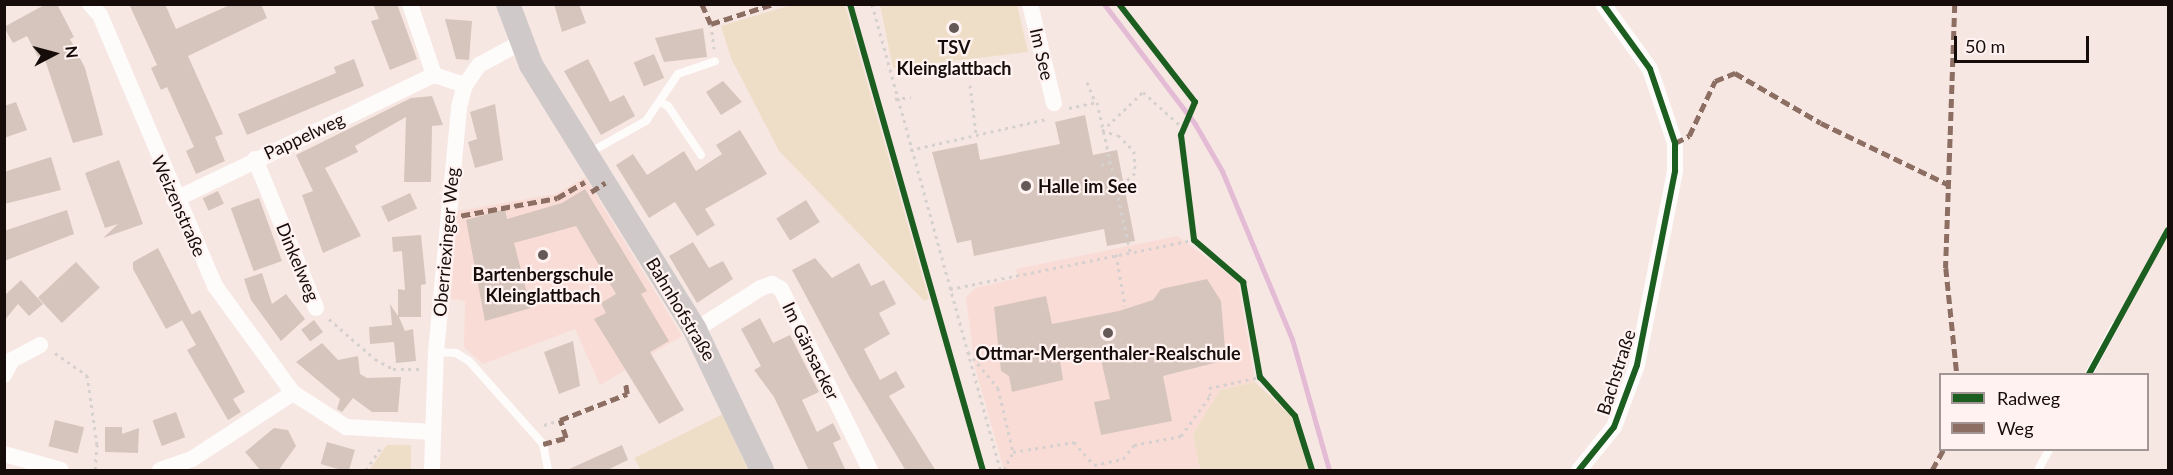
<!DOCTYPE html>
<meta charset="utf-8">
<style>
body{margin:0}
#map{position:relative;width:2173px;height:475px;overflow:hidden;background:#f7e7e3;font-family:Lato,sans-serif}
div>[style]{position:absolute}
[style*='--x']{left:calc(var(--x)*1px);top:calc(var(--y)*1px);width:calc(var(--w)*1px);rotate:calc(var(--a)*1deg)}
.built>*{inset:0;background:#f9dcd6}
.green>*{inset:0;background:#efdec7}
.stream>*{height:5px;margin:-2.5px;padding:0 2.5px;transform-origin:2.5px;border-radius:2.5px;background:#e3bbd4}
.building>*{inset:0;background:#d6c5bc;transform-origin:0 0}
.path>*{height:3px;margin-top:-1.5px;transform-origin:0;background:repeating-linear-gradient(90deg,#d6d1cf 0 3px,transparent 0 7.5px)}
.service>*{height:8px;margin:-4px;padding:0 4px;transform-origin:4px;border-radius:4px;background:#fefbfb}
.minor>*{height:16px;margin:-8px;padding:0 8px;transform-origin:8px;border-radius:8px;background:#fefbfb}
.secondary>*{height:24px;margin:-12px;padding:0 12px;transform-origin:12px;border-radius:12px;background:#cfc9c9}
.quiet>*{height:4.5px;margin-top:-2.25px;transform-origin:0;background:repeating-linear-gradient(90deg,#8d6e63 0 9px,transparent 0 13.5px)}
.cycleway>*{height:6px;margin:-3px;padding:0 3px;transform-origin:3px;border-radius:3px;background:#1b5e20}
.dots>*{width:16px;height:16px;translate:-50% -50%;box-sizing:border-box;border:3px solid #fff2f0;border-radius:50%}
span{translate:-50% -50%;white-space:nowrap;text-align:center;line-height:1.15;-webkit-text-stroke:4.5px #fff2f0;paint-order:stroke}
.poi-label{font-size:18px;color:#160d0b;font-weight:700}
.left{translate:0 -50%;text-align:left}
.street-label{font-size:18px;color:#160d0b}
.frame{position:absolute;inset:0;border:6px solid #160d0b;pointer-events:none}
.legend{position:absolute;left:1939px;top:373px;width:210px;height:78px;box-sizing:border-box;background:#fff2f0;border:2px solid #a29694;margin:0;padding:8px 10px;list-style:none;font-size:18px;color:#160d0b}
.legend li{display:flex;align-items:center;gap:12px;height:30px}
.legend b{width:30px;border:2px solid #a29694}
.north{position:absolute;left:24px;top:24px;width:60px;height:60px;-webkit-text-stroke:4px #fff2f0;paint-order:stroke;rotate:84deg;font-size:16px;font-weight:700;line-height:24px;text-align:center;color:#160d0b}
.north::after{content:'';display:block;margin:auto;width:21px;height:27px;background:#160d0b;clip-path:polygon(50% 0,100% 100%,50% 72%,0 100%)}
.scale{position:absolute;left:1954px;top:36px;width:135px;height:27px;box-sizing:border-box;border:3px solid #160d0b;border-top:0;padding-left:8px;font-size:18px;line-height:21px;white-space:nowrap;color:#160d0b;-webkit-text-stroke:4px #fff2f0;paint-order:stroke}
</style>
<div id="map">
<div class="built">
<div style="clip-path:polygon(585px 177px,682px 336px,600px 385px,575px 329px,483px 364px,464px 347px,465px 301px,451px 299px,457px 211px,556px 194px)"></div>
<div style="clip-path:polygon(1177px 236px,1238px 281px,1255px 382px,1220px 390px,1193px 434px,1200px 470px,1004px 470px,975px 367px,966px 298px,975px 288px,1018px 278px,1016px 269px)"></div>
</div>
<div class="green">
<div style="clip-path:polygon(791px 5px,845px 5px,929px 299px,924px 301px,779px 151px,731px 58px,721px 26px)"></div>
<div style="clip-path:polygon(880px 5px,1017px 5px,1028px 52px,893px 68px)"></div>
<div style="clip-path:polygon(1255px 382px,1291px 416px,1309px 470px,1200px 470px,1193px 434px,1220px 390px)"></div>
<div style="clip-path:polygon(723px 414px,748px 470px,641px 470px,634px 458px)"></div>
<div style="clip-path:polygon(387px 445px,411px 445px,411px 470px,369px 470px)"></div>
</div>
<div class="stream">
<div style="--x:1104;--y:4;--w:151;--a:52.8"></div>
<div style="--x:1195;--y:124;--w:54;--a:60.1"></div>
<div style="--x:1222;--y:171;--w:182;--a:67.4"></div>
<div style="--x:1292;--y:339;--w:136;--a:74.2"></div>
</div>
<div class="building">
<div style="clip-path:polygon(46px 4px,57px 4px,74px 37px,70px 39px,85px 68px,103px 135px,73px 143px,43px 54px,38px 57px,27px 36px,13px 43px,4px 27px)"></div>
<div style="clip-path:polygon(129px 4px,165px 4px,176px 29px,232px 4px,261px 4px,267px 18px,188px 56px,223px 134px,215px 137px,225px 161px,196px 174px,186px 151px,194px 147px,167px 87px,161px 90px,151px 68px,157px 65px)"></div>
<div style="clip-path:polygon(373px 4px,397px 4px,417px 59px,390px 70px,371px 21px,379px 19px)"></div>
<div style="clip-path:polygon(554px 4px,579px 4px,586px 23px,562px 32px)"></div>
<div style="clip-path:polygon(445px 19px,472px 21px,469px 60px,456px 59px)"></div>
<div style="clip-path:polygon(703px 28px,707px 57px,664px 62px,655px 38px)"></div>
<div style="left:654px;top:54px;width:26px;height:22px;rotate:67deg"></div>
<div style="clip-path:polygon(354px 59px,364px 86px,247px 135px,238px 114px,336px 73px,334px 67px)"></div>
<div style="clip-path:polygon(588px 59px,610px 102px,624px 95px,635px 116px,601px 135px,564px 71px)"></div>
<div style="clip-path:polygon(723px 81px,742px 102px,721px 115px,706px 92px)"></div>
<div style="clip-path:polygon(432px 96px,443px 125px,432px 126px,431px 182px,404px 182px,406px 117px,355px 146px,358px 152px,325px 168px,361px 236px,323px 253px,302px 195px,313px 191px,296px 155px,411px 98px)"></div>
<div style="clip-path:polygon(16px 102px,27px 130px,4px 138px,4px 106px)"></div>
<div style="clip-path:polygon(495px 104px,503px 160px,475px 168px,468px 142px,477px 139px,470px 112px)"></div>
<div style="clip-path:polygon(1085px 115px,1093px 155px,1117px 150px,1135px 241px,1107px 246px,1104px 229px,974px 256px,971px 240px,957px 243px,932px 152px,977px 143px,980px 160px,1060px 144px,1055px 122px)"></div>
<div style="clip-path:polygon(740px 130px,767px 174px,705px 209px,715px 225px,697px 236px,675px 202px,649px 218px,616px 165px,633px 154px,647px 175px,684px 151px,696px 171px,722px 154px,716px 145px)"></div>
<div style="clip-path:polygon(51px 157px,61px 190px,4px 204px,4px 172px)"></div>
<div style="clip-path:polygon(119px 160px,143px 224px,103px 238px,118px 224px,105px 228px,85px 173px)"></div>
<div style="clip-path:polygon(585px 189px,647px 291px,641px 294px,669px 341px,650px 352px,684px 410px,659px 424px,594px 319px,606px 313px,601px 303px,616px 294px,576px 226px,514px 243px,531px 308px,485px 321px,466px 220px,505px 209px,507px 219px,562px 203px)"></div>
<div style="left:218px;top:191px;width:14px;height:17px;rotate:65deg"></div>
<div style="left:410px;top:193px;width:17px;height:32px;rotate:65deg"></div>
<div style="left:259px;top:198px;width:67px;height:30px;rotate:70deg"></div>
<div style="left:806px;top:200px;width:26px;height:35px;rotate:58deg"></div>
<div style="clip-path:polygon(67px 210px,74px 234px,4px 261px,4px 231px)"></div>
<div style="clip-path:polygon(421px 235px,426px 284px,421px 285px,421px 317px,399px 317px,405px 331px,413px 329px,416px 361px,396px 363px,394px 342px,370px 344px,369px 327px,392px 325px,390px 304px,398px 316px,398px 289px,405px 290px,402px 251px,393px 252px,392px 237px)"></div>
<div style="clip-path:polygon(693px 242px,709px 268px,723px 261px,733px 279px,697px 303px,669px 256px)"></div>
<div style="clip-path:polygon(158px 248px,192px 315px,166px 329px,133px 269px,133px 262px)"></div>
<div style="clip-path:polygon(815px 258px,832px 278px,859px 263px,871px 286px,884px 280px,896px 304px,879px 313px,890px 334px,864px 349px,880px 380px,896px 371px,905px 387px,889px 396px,936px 471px,906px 471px,850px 378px,792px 270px)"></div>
<div style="left:76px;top:262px;width:35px;height:52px;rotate:47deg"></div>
<div style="clip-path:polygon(262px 273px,272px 304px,286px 294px,305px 319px,281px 341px,251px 300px,244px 279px)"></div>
<div style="clip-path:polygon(1207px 279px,1221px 301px,1226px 360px,1163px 376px,1172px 421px,1101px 435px,1094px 402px,1110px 399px,1099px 351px,1060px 360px,1063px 380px,1012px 392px,1009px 376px,1001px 371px,994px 307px,1046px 296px,1052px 324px,1119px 311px,1153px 300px,1161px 289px)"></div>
<div style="clip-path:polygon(21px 280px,43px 304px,29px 316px,18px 304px,4px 321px,4px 296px)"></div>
<div style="clip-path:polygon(200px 310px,245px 392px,233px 399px,241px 412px,228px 420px,187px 350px,196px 345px,182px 320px)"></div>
<div style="clip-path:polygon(760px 318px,773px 343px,790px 335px,819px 392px,802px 400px,817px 432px,833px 423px,841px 439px,833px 443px,846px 471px,809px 471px,774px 397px,754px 370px,761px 366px,741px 329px)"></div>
<div style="left:314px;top:320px;width:15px;height:16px;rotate:53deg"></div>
<div style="clip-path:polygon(573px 341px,580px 386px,559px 394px,544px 352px)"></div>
<div style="clip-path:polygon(322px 343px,338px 360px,358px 356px,360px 374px,367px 378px,401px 377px,398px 412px,372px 412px,353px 398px,342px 412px,337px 409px,340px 399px,296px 362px)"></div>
<div style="left:176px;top:412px;width:27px;height:25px;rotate:70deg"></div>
<div style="left:55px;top:420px;width:30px;height:27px;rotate:14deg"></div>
<div style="clip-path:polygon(105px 427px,122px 427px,122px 434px,139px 428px,138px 453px,105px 452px)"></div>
<div style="clip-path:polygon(274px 428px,288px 430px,296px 446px,278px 471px,261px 471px,245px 452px)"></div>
<div style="left:327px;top:442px;width:29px;height:23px;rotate:16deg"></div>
<div style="clip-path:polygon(622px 445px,628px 460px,605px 471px,565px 471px)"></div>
</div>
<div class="path">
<div style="--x:872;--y:4;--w:483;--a:74.6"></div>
<div style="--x:711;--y:24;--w:25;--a:83"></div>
<div style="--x:1087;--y:82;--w:22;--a:68"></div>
<div style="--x:970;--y:85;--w:49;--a:83"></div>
<div style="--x:895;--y:99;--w:16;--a:-7"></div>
<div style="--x:1069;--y:108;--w:29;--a:-12"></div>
<div style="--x:1097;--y:102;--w:153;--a:77.5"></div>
<div style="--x:1102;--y:131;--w:57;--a:-43.6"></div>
<div style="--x:1143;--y:92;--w:54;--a:42"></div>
<div style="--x:1102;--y:131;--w:16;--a:14"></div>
<div style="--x:1118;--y:135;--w:23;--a:45"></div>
<div style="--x:1134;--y:151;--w:22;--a:87"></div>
<div style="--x:1135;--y:173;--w:25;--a:138"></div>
<div style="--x:910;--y:150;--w:139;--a:-12.8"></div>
<div style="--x:1101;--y:165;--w:9;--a:-13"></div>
<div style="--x:1116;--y:254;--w:53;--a:80.2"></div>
<div style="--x:950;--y:289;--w:249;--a:-11.4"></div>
<div style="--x:329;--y:319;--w:61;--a:41"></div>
<div style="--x:375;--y:359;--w:21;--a:29"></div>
<div style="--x:393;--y:369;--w:26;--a:0"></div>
<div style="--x:968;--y:352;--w:47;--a:50.2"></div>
<div style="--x:998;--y:388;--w:66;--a:76.8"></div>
<div style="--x:1013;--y:452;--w:62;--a:-9.3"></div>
<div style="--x:1074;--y:442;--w:30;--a:49"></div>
<div style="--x:1094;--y:465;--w:30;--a:-12"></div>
<div style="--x:1123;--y:459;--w:18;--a:-52"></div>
<div style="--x:1134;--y:445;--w:48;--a:-10.8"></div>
<div style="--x:1181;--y:436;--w:49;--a:-54.1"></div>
<div style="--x:1210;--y:396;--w:8;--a:-97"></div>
<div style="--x:1209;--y:388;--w:52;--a:-12.2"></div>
<div style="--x:55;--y:353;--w:39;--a:35"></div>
<div style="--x:87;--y:375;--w:70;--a:81.8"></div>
<div style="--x:97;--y:444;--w:26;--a:94"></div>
<div style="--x:544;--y:425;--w:17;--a:-17"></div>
<div style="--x:366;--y:470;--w:30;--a:-56"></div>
<div style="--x:1004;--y:470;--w:20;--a:-63"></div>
</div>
<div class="service">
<div style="--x:660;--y:102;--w:9;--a:27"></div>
<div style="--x:668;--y:106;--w:59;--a:56"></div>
<div style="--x:587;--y:154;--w:68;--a:-29.2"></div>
<div style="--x:646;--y:121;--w:57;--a:-55.8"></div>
<div style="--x:678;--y:74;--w:39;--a:-19"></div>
<div style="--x:436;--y:352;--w:20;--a:3"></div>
<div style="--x:456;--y:353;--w:15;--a:32"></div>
<div style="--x:469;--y:361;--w:111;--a:48.3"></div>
<div style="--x:543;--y:444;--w:26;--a:79"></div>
<div style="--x:2089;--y:374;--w:55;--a:-62"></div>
<div style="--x:2038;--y:470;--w:23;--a:-61"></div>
</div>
<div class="minor">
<div style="--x:90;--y:4;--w:15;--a:48"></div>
<div style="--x:100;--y:15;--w:294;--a:67"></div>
<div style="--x:215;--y:286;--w:132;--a:53.9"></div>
<div style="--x:293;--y:393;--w:63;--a:32.7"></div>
<div style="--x:346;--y:427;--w:87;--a:3.3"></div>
<div style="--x:410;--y:4;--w:75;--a:71.3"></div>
<div style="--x:434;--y:75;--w:33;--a:18"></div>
<div style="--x:1030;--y:4;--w:102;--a:76.4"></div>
<div style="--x:255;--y:159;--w:161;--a:67.7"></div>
<div style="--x:174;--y:200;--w:288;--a:-25.7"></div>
<div style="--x:695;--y:330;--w:78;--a:-32.5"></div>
<div style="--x:761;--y:288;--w:12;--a:-20"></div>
<div style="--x:772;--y:284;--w:10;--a:29"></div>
<div style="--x:781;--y:289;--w:202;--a:63.8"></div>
<div style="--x:4;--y:375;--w:17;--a:-62"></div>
<div style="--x:12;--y:360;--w:32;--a:-28"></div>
<div style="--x:4;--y:454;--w:59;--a:15.7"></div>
<div style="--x:160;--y:470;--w:34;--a:-19"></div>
<div style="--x:192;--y:459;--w:121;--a:-33.2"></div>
<div style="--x:432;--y:470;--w:118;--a:-88.1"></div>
<div style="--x:436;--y:352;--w:246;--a:-84.6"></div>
<div style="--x:459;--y:107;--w:23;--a:-75"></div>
<div style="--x:465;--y:85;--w:24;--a:-55"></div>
<div style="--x:479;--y:65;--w:47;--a:-28.2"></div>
<div style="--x:1579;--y:470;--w:55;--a:-50.9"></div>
<div style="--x:1614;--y:427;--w:66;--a:-69.6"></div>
<div style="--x:1637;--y:365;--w:198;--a:-78.9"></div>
<div style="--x:1675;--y:171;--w:28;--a:-90"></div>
<div style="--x:1675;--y:143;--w:78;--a:-108.7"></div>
<div style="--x:1650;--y:69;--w:80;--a:-125.9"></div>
</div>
<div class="secondary">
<div style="--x:508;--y:4;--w:65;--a:69.3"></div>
<div style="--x:531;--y:65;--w:312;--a:58.2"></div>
<div style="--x:695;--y:330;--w:155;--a:64.4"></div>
</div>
<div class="quiet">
<div style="--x:702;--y:4;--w:22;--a:66"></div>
<div style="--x:711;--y:24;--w:65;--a:-17.9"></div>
<div style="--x:1955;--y:4;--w:264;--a:92"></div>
<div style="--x:1946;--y:268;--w:107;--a:84.1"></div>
<div style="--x:1675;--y:143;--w:16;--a:-27"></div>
<div style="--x:1689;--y:136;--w:61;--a:-64.7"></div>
<div style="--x:1715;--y:81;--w:22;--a:-22"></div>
<div style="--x:1735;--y:73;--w:99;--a:30.2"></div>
<div style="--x:1821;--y:123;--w:142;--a:25.8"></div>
<div style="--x:591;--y:192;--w:17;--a:-33"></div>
<div style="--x:448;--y:218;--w:111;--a:-10.4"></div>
<div style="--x:557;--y:198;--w:32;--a:-30"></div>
<div style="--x:543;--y:444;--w:24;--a:-15"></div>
<div style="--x:566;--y:438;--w:19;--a:-108"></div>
<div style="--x:560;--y:420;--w:72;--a:-21.2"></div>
<div style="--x:627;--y:394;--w:12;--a:-99"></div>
<div style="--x:1932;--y:470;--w:23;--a:-61"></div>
</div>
<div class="cycleway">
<div style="--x:850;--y:4;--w:485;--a:74.1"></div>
<div style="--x:1119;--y:4;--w:124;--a:52.2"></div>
<div style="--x:1195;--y:102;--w:36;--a:113"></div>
<div style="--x:1181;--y:135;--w:106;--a:82.9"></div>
<div style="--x:1194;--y:240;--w:65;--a:40.6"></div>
<div style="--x:1243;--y:282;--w:97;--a:79.9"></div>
<div style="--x:1260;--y:377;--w:52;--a:48.1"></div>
<div style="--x:1295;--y:416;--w:57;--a:72.5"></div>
<div style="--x:2089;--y:374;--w:164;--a:-61.3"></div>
<div style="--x:1579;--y:470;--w:55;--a:-50.9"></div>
<div style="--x:1614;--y:427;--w:66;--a:-69.6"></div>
<div style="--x:1637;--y:365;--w:198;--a:-78.9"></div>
<div style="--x:1675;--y:171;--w:28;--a:-90"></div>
<div style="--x:1675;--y:143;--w:78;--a:-108.7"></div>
<div style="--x:1650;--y:69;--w:80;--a:-125.9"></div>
</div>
<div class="dots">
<div style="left:954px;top:28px;background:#655957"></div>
<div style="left:1026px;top:186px;background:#655957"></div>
<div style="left:543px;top:255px;background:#655957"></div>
<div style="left:1108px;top:333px;background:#655957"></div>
</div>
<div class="poi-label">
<span style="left:954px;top:58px">TSV<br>Kleinglattbach</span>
<span class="left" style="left:1038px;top:186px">Halle im See</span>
<span style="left:543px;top:285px">Bartenbergschule<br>Kleinglattbach</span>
<span style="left:1108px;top:353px">Ottmar-Mergenthaler-Realschule</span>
</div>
<div class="street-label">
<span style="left:1042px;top:54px;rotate:77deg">Im See</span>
<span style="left:304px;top:136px;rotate:-25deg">Pappelweg</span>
<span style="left:179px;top:206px;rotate:66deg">Weizenstraße</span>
<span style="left:446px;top:242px;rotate:-85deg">Oberriexinger Weg</span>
<span style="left:298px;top:262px;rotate:67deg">Dinkelweg</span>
<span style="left:681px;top:309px;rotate:59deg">Bahnhofstraße</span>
<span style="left:811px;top:351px;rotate:64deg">Im Gänsacker</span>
<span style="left:1616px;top:372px;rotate:-72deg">Bachstraße</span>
</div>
<div class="frame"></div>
<ul class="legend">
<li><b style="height:8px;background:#1b5e20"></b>Radweg</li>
<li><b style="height:8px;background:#8d6e63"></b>Weg</li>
</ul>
<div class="north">N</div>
<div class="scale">50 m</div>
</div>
